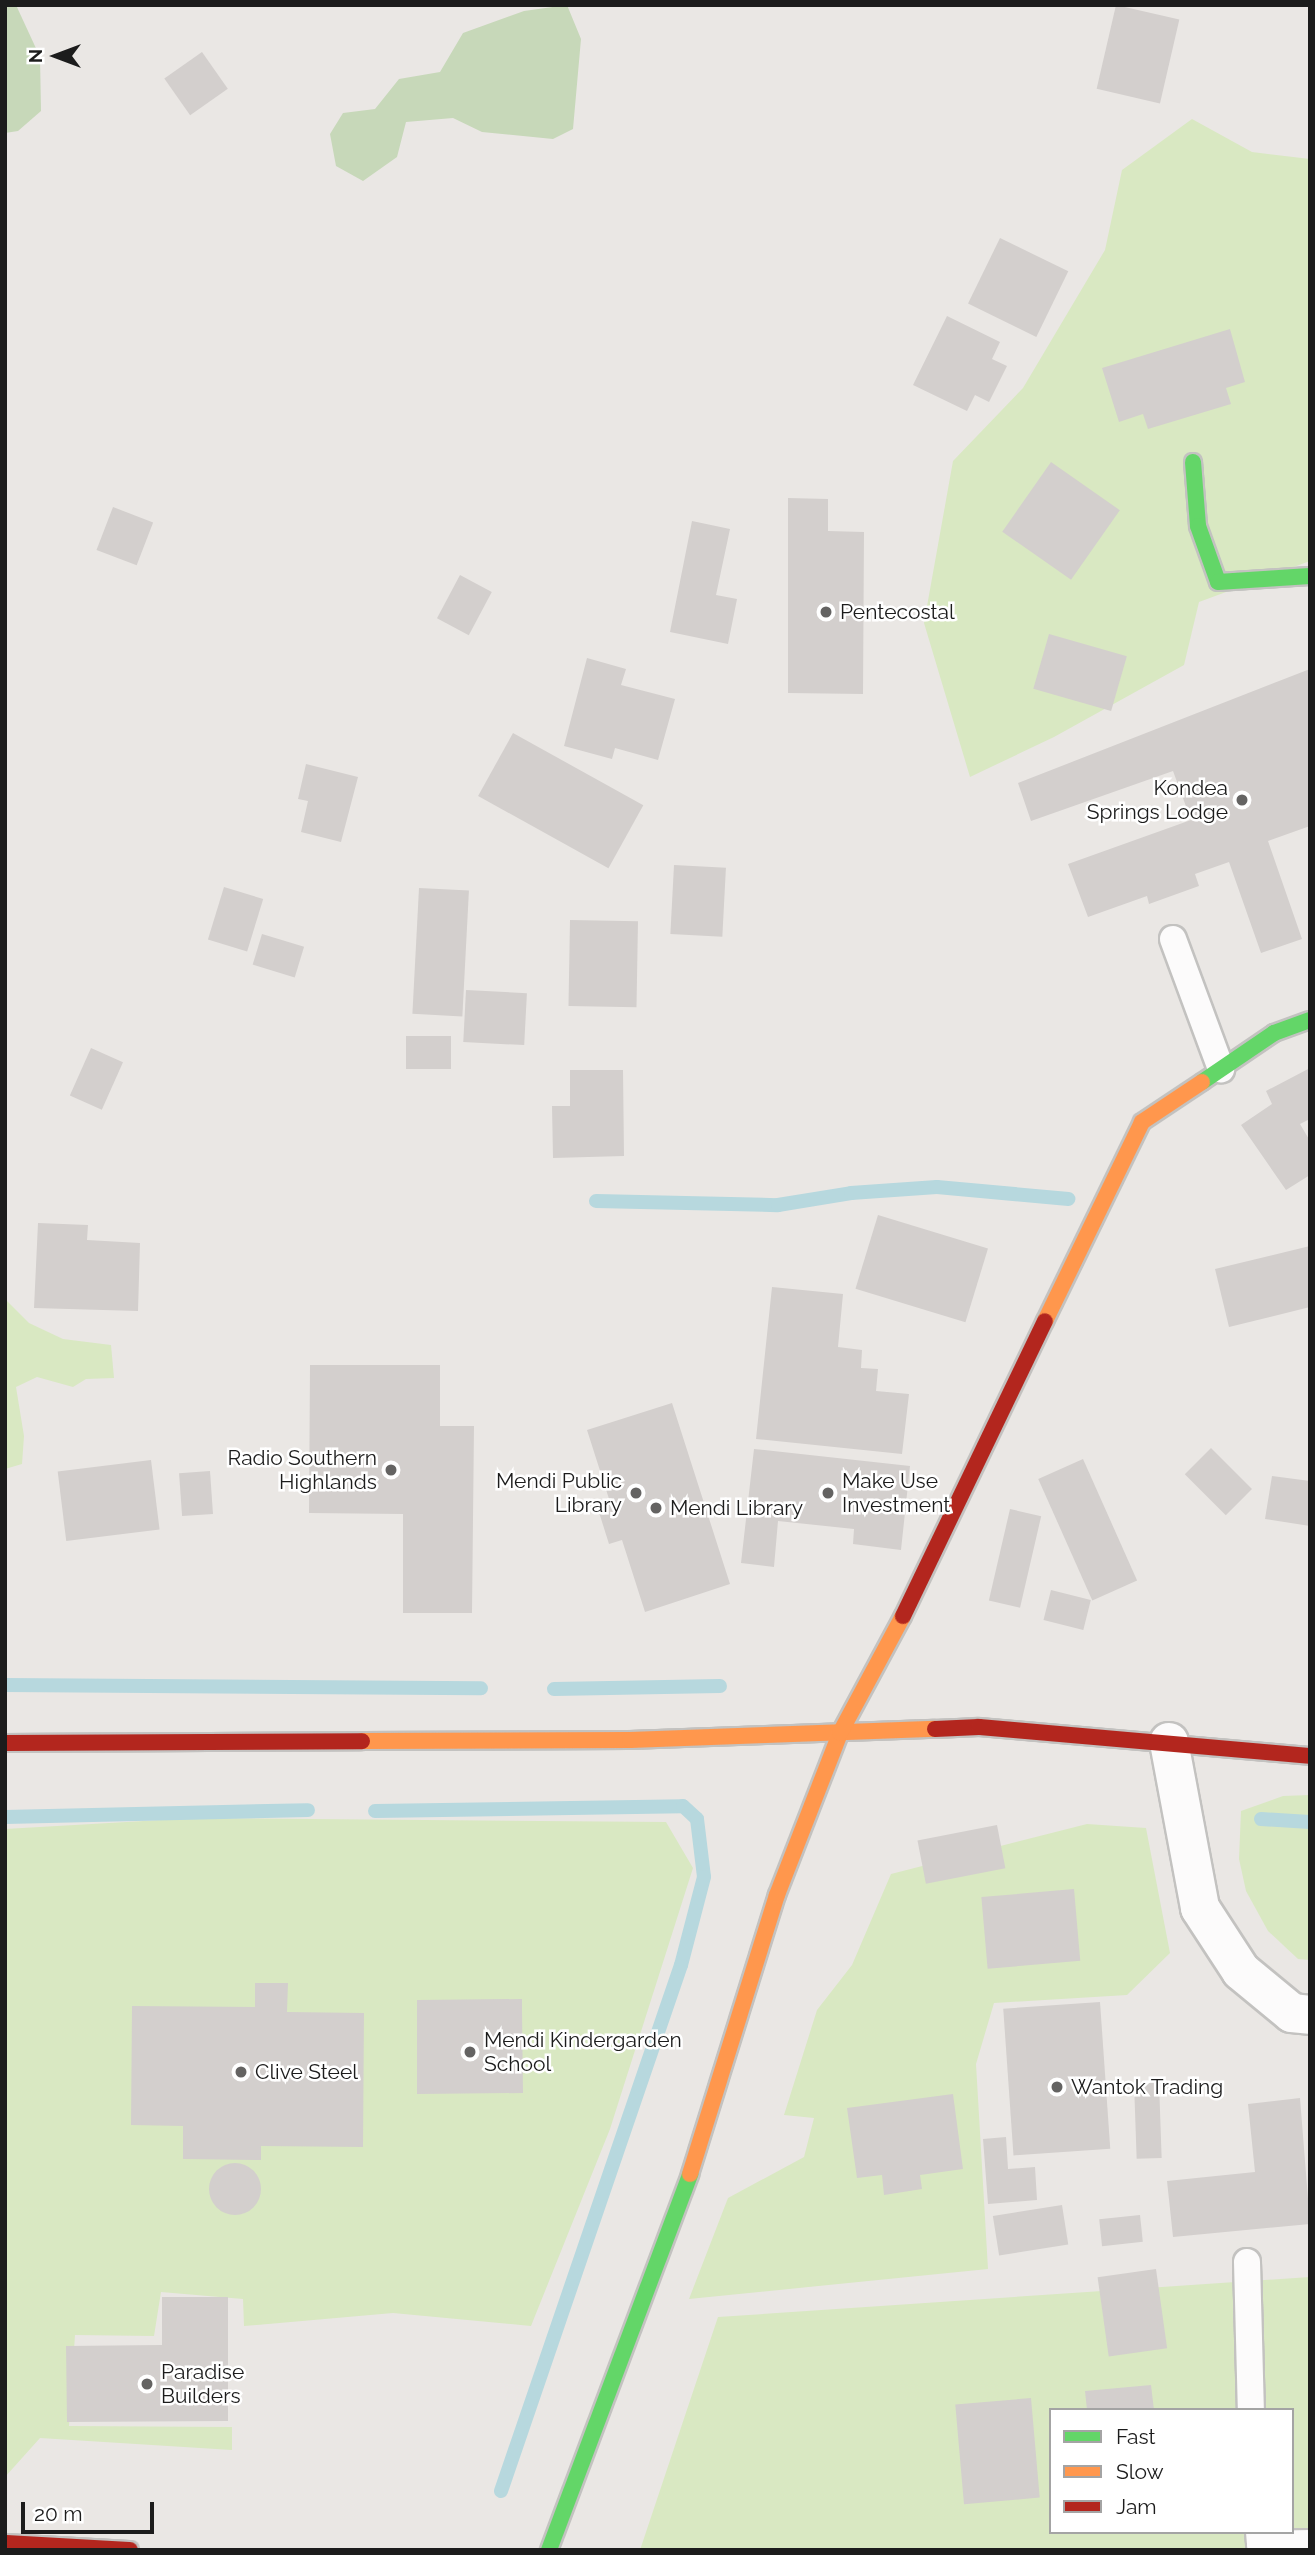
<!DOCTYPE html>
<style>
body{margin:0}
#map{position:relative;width:1315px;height:2555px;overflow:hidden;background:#eae7e4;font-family:Raleway,sans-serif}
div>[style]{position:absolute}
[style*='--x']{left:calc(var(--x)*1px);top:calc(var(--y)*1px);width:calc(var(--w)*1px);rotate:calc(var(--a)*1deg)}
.grass>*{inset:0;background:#d9e8c2}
.forest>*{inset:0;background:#c7d8b9}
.stream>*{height:14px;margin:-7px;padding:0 7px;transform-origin:7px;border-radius:7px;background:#b7d8de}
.building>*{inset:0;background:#d3cfcd;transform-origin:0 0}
.round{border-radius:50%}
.roads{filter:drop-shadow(2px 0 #c3c2c0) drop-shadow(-2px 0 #c3c2c0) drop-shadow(0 2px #c3c2c0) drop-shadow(0 -2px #c3c2c0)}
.lane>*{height:26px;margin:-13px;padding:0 13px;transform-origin:13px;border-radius:13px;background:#fcfbfb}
.street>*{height:38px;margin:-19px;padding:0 19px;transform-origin:19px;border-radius:19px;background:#fcfbfb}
.fast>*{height:16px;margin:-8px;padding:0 8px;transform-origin:8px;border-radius:8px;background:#63d668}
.slow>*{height:16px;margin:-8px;padding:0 8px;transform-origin:8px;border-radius:8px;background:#ff974d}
.jam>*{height:16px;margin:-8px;padding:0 8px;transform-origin:8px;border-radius:8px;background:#b3261e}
.dots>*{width:19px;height:19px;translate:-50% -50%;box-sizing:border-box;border:4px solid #fff;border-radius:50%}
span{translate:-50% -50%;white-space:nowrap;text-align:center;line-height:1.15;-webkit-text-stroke:5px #fff;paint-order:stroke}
.poi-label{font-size:21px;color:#1c1c1c}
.left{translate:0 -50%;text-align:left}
.right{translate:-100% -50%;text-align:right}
.frame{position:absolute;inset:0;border:7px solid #1c1c1c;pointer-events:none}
.legend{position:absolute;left:1049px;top:2408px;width:245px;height:126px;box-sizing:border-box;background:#fff;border:2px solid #a4a4a4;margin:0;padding:9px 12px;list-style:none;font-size:21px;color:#1c1c1c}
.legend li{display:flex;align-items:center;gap:14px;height:35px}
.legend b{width:35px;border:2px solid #a4a4a4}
.north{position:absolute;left:21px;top:21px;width:70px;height:70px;-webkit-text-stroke:5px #fff;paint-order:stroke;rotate:270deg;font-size:19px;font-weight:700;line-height:28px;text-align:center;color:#1c1c1c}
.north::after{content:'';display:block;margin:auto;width:24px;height:32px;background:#1c1c1c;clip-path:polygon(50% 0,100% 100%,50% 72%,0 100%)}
.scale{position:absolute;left:21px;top:2502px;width:133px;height:32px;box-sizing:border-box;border:4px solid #1c1c1c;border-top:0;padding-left:9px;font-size:21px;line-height:24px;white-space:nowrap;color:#1c1c1c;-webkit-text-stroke:5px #fff;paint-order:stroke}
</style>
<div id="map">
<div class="grass">
<div style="clip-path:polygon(1192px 119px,1252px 152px,1310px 159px,1310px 561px,1199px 602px,1184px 665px,1054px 737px,970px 777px,924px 623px,953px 461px,1023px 388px,1105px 250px,1122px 170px)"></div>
<div style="clip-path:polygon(5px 1299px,29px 1323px,63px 1339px,111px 1345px,114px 1378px,86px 1379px,73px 1387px,37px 1377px,16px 1387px,24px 1436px,22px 1464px,5px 1469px)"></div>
<div style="clip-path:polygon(1310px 1795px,1310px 1960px,1298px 1959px,1268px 1931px,1246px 1891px,1239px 1859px,1241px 1811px,1283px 1796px)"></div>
<div style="clip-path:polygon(196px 1818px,666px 1822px,693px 1868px,610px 2129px,531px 2326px,393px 2313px,244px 2326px,243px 2299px,161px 2292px,154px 2336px,75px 2335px,69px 2426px,232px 2427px,232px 2450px,40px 2438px,5px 2477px,5px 1829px)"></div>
<div style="clip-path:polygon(1087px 1824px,1146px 1828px,1170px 1953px,1127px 1995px,994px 2003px,976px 2064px,988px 2269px,689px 2299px,728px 2198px,804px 2157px,814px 2118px,784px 2115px,817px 2010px,852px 1965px,891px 1874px)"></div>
<div style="clip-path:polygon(evenodd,1310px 2277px,1310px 2550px,640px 2550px,718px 2317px,1310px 2277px,1051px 2410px,1292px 2410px,1292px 2532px,1051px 2532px,1051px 2410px)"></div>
</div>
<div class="forest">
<div style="clip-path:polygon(5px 5px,16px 5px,40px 57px,41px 111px,18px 131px,5px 133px)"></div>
<div style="clip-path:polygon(567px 5px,581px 39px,573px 129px,553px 139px,482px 132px,453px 118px,406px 122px,397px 157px,363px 181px,336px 166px,330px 134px,343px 113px,375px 109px,399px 79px,440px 72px,463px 33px,524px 11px)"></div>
</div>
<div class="stream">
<div style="--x:596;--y:1201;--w:182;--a:1.3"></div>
<div style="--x:778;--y:1205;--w:74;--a:-9.3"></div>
<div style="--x:851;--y:1193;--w:86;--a:-4"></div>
<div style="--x:937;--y:1187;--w:132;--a:5.2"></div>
<div style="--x:5;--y:1685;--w:476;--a:0.4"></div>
<div style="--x:554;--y:1689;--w:166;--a:-1"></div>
<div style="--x:375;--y:1811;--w:308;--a:-0.9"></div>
<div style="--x:683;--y:1806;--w:19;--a:43"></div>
<div style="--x:697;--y:1819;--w:58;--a:83.1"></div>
<div style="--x:704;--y:1877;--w:91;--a:104.6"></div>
<div style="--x:681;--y:1965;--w:556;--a:108.89"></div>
<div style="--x:5;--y:1817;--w:303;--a:-1.3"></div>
<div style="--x:1261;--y:1819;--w:49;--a:3.5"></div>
</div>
<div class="building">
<div style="left:1116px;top:5px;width:65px;height:86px;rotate:13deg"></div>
<div style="left:202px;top:52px;width:45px;height:46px;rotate:55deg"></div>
<div style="left:1000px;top:238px;width:76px;height:73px;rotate:26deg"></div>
<div style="clip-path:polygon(947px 316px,1000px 342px,992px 359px,1007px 366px,989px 402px,975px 395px,967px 411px,913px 385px)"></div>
<div style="clip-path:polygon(1230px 329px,1245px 382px,1226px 388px,1231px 404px,1148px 429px,1143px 414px,1119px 422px,1102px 368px)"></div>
<div style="left:1051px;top:462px;width:84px;height:85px;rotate:35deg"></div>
<div style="clip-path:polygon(788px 498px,828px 499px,828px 531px,864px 532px,863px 694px,788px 693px)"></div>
<div style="left:113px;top:507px;width:43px;height:46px;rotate:21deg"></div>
<div style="clip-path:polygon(692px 521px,730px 529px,716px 595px,737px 599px,728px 644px,670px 632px)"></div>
<div style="left:460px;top:575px;width:36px;height:49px;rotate:28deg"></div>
<div style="left:1049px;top:634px;width:81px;height:57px;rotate:16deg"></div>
<div style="clip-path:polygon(587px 658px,626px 669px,621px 685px,675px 699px,658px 760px,615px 748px,612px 759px,564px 746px)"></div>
<div style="clip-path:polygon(1310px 669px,1310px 826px,1268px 841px,1302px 939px,1261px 953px,1229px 862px,1195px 874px,1199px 886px,1149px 904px,1147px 896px,1088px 917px,1068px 864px,1191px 820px,1173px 771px,1031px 821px,1018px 783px)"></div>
<div style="left:513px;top:733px;width:149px;height:72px;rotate:29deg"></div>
<div style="clip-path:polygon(306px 764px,358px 777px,341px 842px,301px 832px,308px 801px,298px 799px)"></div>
<div style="left:674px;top:865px;width:52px;height:69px;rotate:3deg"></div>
<div style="left:224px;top:887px;width:41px;height:55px;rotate:17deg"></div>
<div style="left:419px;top:888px;width:50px;height:126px;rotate:3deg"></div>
<div style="left:570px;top:920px;width:68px;height:86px;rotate:1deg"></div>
<div style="left:262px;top:934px;width:44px;height:32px;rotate:17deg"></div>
<div style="left:466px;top:990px;width:61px;height:52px;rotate:3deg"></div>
<div style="left:406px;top:1036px;width:45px;height:33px"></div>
<div style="left:91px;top:1048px;width:35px;height:52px;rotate:24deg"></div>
<div style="clip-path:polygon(1310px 1068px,1310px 1119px,1300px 1124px,1310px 1141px,1310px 1175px,1286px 1190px,1241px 1125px,1272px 1104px,1266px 1091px)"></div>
<div style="clip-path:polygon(570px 1070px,623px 1070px,624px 1156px,553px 1158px,552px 1106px,570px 1106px)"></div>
<div style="left:878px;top:1215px;width:115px;height:77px;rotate:17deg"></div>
<div style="clip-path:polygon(38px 1223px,88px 1225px,87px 1240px,140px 1243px,138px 1311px,34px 1308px)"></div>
<div style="clip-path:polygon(1310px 1246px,1310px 1307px,1229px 1327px,1215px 1269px)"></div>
<div style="clip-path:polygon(772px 1287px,843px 1294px,838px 1347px,862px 1350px,861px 1368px,878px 1369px,876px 1391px,909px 1394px,902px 1454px,756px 1439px)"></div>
<div style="clip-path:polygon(310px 1365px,440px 1365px,440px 1426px,474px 1426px,472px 1613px,403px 1613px,403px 1514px,309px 1513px)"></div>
<div style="clip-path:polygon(672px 1403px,730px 1584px,645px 1612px,622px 1540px,609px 1544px,597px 1506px,610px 1502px,587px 1430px)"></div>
<div style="left:1211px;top:1448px;width:58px;height:37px;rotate:45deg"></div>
<div style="clip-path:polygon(754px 1449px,910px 1466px,901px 1550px,853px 1544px,854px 1529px,778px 1521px,774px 1567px,741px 1563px)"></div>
<div style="left:1083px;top:1459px;width:133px;height:49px;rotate:66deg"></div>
<div style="left:151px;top:1460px;width:70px;height:94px;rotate:83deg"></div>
<div style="left:210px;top:1471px;width:43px;height:31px;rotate:86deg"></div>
<div style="clip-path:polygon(1272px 1476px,1310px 1481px,1310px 1526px,1265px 1519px)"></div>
<div style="left:1010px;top:1509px;width:32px;height:94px;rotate:13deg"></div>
<div style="left:1051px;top:1590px;width:41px;height:31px;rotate:14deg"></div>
<div style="left:997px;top:1825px;width:44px;height:81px;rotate:79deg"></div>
<div style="left:1074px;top:1889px;width:72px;height:93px;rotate:85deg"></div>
<div style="clip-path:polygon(255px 1983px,288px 1983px,287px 2012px,364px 2013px,363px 2147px,261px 2146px,261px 2160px,183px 2159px,183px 2126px,131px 2125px,132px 2006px,255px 2007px)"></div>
<div style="clip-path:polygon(522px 1999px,522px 2010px,512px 2011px,522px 2010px,523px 2093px,417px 2094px,417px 2000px)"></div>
<div style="left:1100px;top:2002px;width:147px;height:97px;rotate:86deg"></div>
<div style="left:1159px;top:2082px;width:76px;height:25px;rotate:88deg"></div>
<div style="clip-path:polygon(953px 2094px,963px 2169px,920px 2175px,922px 2189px,884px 2195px,882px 2175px,857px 2178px,847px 2108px)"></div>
<div style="clip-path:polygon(1300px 2098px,1310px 2224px,1173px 2237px,1167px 2181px,1255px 2172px,1248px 2104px)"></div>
<div style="clip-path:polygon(1006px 2137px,1008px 2169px,1035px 2167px,1037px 2200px,988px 2204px,983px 2139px)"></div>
<div class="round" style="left:209px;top:2163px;width:52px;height:52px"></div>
<div style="left:1062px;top:2205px;width:40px;height:70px;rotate:81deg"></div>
<div style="left:1140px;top:2215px;width:27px;height:41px;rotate:84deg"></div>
<div style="left:1156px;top:2269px;width:80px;height:59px;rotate:82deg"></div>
<div style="clip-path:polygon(162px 2297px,228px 2297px,228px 2421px,67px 2422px,66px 2346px,162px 2345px)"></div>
<div style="clip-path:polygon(1151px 2385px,1154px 2410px,1087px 2410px,1085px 2391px)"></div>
<div style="left:1031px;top:2398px;width:100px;height:76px;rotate:85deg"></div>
</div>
<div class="roads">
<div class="lane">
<div style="--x:1173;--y:939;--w:139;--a:69.7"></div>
<div style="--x:1247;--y:2262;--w:148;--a:88.5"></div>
<div style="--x:1259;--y:2532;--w:12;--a:85"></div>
<div style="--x:1260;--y:2544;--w:50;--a:-1.1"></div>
</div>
<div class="street">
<div style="--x:1169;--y:1742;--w:169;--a:79.4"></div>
<div style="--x:1200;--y:1908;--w:75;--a:56.9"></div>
<div style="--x:1241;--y:1971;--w:66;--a:39.5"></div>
<div style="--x:1292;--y:2013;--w:18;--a:6"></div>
</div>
<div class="fast">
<div style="--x:1193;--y:462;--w:64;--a:85.5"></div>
<div style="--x:1198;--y:526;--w:59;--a:70.3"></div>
<div style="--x:1218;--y:582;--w:92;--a:-3.7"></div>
<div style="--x:1202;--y:1082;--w:87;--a:-34.2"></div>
<div style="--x:1274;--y:1033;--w:38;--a:-20"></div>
<div style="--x:549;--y:2550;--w:402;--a:-69.4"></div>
</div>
<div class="slow">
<div style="--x:1045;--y:1321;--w:221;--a:-64"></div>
<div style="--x:1142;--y:1122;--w:72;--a:-33.7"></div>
<div style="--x:362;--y:1741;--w:268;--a:-0.2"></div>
<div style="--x:630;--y:1740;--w:305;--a:-2.1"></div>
<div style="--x:690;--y:2174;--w:292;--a:-72.7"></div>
<div style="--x:777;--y:1895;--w:174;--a:-68.7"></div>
<div style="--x:840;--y:1733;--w:133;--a:-61.7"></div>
</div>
<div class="jam">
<div style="--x:903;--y:1616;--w:327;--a:-64.3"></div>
<div style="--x:935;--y:1729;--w:44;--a:-2.6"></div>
<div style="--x:979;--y:1727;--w:332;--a:5"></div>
<div style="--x:5;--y:1743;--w:357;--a:-0.3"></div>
<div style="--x:5;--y:2543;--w:125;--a:3.2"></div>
</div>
</div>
<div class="dots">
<div style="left:826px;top:612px;background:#646362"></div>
<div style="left:1242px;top:800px;background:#646362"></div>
<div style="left:391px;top:1470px;background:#646362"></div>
<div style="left:636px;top:1493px;background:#646362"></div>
<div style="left:828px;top:1493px;background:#646362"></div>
<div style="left:656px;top:1508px;background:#646362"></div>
<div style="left:470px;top:2052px;background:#646362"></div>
<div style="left:241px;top:2072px;background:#646362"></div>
<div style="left:1057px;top:2087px;background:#646362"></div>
<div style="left:147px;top:2384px;background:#646362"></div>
</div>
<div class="poi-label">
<span class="left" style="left:840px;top:612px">Pentecostal</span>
<span class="right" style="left:1228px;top:800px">Kondea<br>Springs Lodge</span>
<span class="right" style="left:377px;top:1470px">Radio Southern<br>Highlands</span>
<span class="right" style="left:622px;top:1493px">Mendi Public<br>Library</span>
<span class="left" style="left:842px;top:1493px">Make Use<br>Investment</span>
<span class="left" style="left:670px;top:1508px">Mendi Library</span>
<span class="left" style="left:484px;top:2052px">Mendi Kindergarden<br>School</span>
<span class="left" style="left:255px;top:2072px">Clive Steel</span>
<span class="left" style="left:1071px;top:2087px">Wantok Trading</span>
<span class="left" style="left:161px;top:2384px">Paradise<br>Builders</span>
</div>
<div class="frame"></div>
<ul class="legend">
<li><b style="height:9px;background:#63d668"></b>Fast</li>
<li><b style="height:9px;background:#ff974d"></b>Slow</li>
<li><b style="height:9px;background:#b3261e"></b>Jam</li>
</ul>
<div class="north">N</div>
<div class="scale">20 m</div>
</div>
